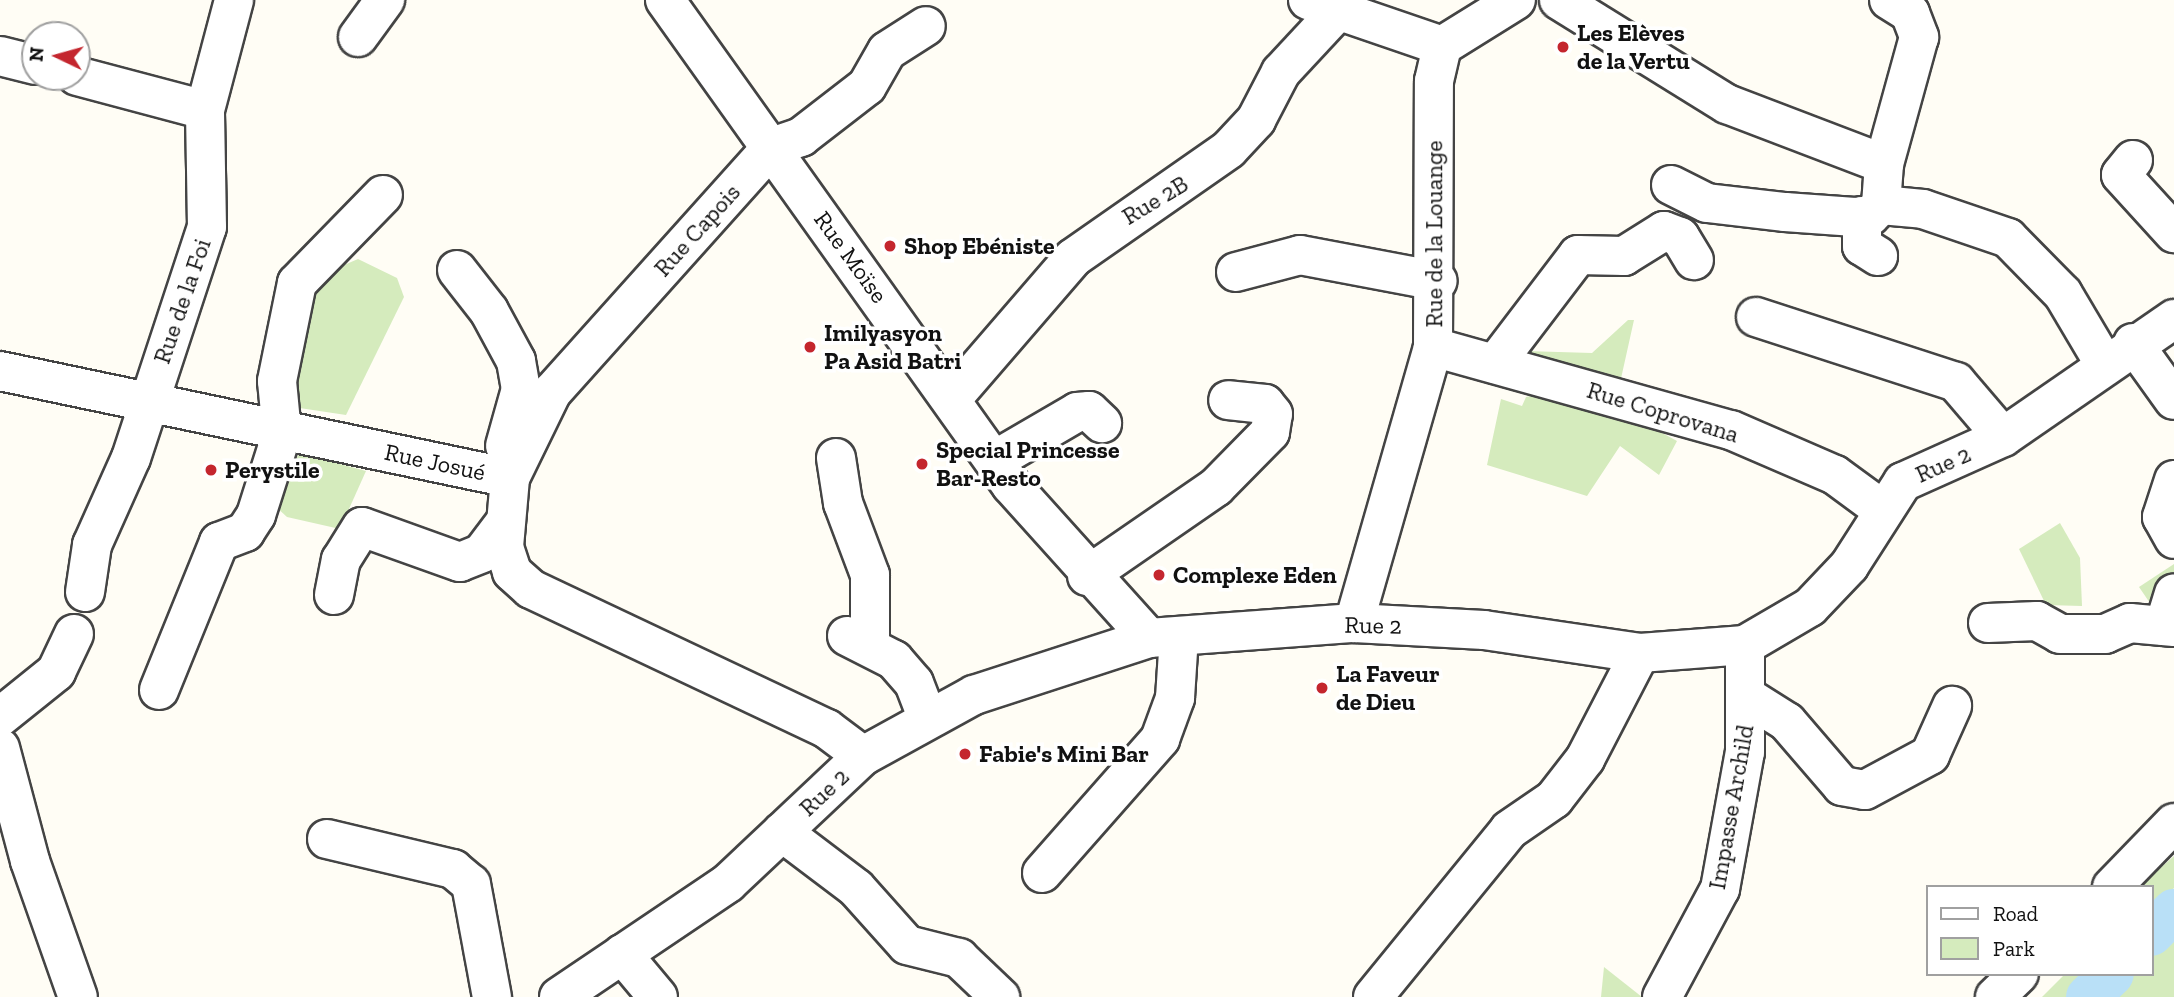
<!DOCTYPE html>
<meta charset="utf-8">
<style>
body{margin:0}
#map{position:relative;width:2174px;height:997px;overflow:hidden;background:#fffdf5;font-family:"Zilla Slab",serif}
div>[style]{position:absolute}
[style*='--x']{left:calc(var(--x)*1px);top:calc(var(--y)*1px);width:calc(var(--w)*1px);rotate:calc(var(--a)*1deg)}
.green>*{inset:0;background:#d5ebbd}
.canal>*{height:44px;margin:-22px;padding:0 22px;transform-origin:22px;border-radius:22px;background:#b9e0f7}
.roads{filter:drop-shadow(2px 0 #444) drop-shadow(-2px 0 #444) drop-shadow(0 2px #444) drop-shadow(0 -2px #444)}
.minor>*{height:38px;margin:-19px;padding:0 19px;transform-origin:19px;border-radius:19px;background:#fff}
.dots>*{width:19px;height:19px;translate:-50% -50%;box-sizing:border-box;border:4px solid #fff;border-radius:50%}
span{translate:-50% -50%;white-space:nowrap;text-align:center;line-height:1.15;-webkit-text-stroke:7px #fff;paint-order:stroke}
.poi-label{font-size:24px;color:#111;font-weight:700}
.left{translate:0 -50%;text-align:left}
.street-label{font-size:24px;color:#111}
.legend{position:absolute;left:1926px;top:885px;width:228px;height:91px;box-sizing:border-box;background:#fff;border:2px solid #a0a0a0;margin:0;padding:9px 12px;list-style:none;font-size:21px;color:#111}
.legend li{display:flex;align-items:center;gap:14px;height:35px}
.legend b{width:35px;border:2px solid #a0a0a0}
.north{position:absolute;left:21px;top:21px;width:70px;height:70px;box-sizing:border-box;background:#fff;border:2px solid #a0a0a0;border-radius:50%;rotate:275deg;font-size:19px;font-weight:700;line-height:28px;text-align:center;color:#111}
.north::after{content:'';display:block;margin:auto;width:24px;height:32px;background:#c4262e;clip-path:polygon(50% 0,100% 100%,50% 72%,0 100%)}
</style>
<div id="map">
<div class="green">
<div style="clip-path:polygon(358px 259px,397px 278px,404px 297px,346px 415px,293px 407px,290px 359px,312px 303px,328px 272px)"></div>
<div style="clip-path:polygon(1628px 320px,1634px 320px,1620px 383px,1525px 351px,1592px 353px)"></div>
<div style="clip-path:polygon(1546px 393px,1653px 428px,1677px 441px,1659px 475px,1620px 446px,1587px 496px,1487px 465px,1501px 399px,1522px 406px,1526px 397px)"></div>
<div style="clip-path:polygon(299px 453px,366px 471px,340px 529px,287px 517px,275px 506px)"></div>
<div style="clip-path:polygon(2060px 523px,2080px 558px,2082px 606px,2046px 605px,2019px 549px)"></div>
<div style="clip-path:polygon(2174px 564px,2174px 611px,2152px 606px,2139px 587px)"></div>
<div style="clip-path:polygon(2174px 856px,2174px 888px,2151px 912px,2151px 887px,2139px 887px)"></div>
<div style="clip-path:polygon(2174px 931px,2174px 997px,2101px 997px,2126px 974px,2151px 974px,2151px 951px)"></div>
<div style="clip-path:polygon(1604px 967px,1642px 997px,1601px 997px)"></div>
<div style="clip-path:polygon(2065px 974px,2098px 974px,2073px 997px,2042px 997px)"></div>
</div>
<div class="canal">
<div style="--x:2151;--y:934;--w:33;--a:-45"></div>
<div style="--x:2088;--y:997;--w:33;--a:-44"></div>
</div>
<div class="roads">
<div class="minor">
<div style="--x:665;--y:0;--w:596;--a:54.5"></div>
<div style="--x:1011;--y:485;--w:206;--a:48"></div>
<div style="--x:1308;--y:0;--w:142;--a:18.9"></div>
<div style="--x:1442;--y:46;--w:87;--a:-31.9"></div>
<div style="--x:1559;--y:0;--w:198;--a:31.8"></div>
<div style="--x:1727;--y:104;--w:168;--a:20.9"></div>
<div style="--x:1889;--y:0;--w:25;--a:32"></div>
<div style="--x:1910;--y:13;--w:26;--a:69"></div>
<div style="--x:1919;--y:37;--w:132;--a:105.4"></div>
<div style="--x:1884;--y:164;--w:41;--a:94.2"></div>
<div style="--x:1881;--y:205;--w:42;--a:5.4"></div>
<div style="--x:1923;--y:209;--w:90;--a:18.8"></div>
<div style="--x:2008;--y:238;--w:78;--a:45.5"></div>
<div style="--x:2063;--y:294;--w:82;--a:59.4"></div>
<div style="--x:358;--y:37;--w:46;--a:-53.9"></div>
<div style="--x:0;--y:56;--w:36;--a:14"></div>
<div style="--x:77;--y:76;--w:132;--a:14.9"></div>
<div style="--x:2133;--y:160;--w:19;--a:129"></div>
<div style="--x:2121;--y:175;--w:79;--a:47.6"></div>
<div style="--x:1671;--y:185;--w:40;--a:26.6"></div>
<div style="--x:1707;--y:203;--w:79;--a:6.6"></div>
<div style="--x:1785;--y:212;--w:70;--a:4.1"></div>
<div style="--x:1855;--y:217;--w:15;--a:-4"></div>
<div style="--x:1870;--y:216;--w:16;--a:-45"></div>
<div style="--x:1862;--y:216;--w:30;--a:90"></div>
<div style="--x:1862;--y:246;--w:19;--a:32"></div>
<div style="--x:457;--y:270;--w:52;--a:52"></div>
<div style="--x:489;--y:311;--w:57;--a:61.6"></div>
<div style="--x:516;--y:361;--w:28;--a:80"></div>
<div style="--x:521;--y:389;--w:59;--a:105.7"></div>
<div style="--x:1236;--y:272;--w:66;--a:-14.9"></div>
<div style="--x:1300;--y:255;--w:140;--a:10.7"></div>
<div style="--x:1756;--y:317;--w:210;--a:18"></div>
<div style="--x:1956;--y:382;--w:72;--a:49.5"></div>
<div style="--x:2133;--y:343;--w:70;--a:54.3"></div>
<div style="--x:1433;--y:347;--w:309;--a:15.6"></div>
<div style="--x:1731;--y:430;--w:113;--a:23.4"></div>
<div style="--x:1835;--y:475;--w:56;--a:36.3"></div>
<div style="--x:1495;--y:364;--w:137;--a:-52.7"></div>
<div style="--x:1578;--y:255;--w:46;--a:1.2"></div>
<div style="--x:1624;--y:256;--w:47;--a:-32"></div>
<div style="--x:1664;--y:231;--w:17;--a:21"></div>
<div style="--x:1680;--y:237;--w:27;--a:59"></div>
<div style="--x:0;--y:371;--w:521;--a:11.85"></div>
<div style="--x:510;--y:478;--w:69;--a:95"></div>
<div style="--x:504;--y:547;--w:26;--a:72"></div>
<div style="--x:512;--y:572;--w:25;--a:42"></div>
<div style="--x:531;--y:589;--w:327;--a:25.3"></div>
<div style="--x:827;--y:729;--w:45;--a:36.9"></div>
<div style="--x:954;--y:396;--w:182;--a:-49.2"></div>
<div style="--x:1073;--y:258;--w:190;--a:-34.9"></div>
<div style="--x:1229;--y:149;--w:40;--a:-47"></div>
<div style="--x:1256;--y:120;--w:54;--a:-62.5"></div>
<div style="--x:1281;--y:72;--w:98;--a:-47.1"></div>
<div style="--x:836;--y:458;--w:46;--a:81.2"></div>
<div style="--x:843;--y:503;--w:77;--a:69.4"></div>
<div style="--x:870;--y:575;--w:68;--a:90"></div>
<div style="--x:995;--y:460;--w:95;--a:-30.3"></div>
<div style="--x:1077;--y:412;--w:12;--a:-5"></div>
<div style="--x:1089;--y:411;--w:18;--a:43"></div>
<div style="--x:510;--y:478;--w:96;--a:-64"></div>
<div style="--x:552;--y:392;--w:329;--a:-48.1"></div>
<div style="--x:772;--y:147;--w:31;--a:-19"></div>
<div style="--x:801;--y:137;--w:83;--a:-37.7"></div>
<div style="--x:867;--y:86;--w:40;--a:-60.3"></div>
<div style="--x:887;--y:51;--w:46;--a:-32.7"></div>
<div style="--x:2174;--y:480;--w:39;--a:108"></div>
<div style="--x:2162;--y:517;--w:25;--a:61"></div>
<div style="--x:1087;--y:576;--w:157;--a:-34.6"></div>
<div style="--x:1216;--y:487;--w:77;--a:-45.5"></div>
<div style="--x:1270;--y:432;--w:18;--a:-81"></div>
<div style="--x:1273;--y:414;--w:13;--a:-129"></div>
<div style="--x:1265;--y:404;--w:37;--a:-174"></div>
<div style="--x:85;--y:592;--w:48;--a:-81.5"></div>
<div style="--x:92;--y:545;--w:95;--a:-65.9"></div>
<div style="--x:131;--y:458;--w:243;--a:-71.8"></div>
<div style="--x:207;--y:227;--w:117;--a:-91"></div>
<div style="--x:205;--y:110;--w:114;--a:-75.2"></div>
<div style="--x:334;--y:595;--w:36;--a:-79"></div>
<div style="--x:341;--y:560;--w:39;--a:-58"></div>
<div style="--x:362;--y:527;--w:104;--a:19.7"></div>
<div style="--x:460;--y:562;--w:24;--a:-22"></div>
<div style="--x:482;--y:553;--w:36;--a:-53"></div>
<div style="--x:1354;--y:623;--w:287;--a:-74"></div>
<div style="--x:1433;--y:347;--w:266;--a:-89.8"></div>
<div style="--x:1434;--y:81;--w:36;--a:-77"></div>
<div style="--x:1988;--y:623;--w:49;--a:-2.3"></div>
<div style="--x:2037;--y:621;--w:26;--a:29"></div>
<div style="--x:2060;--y:634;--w:45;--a:0"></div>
<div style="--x:2105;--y:634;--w:27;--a:-24"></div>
<div style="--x:2130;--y:623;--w:44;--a:5.2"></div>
<div style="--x:2164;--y:626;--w:34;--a:-73"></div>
<div style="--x:847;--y:636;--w:53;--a:27.1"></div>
<div style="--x:894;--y:660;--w:30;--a:49"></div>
<div style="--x:914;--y:683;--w:36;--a:69"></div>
<div style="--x:159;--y:690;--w:160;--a:-67.9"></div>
<div style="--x:219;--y:542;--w:28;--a:-21"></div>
<div style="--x:245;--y:532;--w:20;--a:-57"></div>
<div style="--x:256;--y:515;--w:86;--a:-72.4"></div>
<div style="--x:282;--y:433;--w:52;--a:-95.5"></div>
<div style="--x:277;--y:381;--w:100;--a:-78.5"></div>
<div style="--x:297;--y:283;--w:123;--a:-45.7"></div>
<div style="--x:1749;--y:698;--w:45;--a:32.3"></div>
<div style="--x:1787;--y:722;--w:84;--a:49.3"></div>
<div style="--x:1842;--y:786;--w:23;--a:10"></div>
<div style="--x:1865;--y:790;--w:74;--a:-28.3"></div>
<div style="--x:1930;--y:755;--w:54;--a:-65.8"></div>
<div style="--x:0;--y:717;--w:72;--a:-38.8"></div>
<div style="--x:56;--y:672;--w:42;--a:-64.7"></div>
<div style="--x:0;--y:748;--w:117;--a:75.1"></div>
<div style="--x:30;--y:861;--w:144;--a:70.6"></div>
<div style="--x:782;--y:832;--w:93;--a:37.1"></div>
<div style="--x:856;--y:888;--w:76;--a:48.2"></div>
<div style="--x:907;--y:945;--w:54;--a:14"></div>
<div style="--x:959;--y:958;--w:57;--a:43.6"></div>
<div style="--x:327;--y:839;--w:130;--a:13.4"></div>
<div style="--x:453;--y:869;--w:23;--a:40"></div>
<div style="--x:471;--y:884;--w:115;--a:79.5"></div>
<div style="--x:1042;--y:873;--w:179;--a:-48.6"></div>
<div style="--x:1160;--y:739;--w:44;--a:-69.9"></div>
<div style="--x:1175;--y:698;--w:62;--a:-86.3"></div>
<div style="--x:2112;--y:887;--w:89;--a:-45.9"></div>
<div style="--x:622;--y:954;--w:56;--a:50.1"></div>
<div style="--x:559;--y:997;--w:204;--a:-34"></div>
<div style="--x:728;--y:883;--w:185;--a:-43.3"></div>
<div style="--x:863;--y:756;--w:127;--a:-28.8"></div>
<div style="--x:974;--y:695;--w:184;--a:-18"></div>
<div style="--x:1149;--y:638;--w:206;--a:-4.2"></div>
<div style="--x:1354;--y:623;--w:130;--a:3.1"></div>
<div style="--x:1484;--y:630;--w:158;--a:8.4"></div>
<div style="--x:1640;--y:653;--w:105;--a:-4.4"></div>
<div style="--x:1745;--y:645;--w:75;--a:-30.3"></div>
<div style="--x:1810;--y:607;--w:57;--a:-46.4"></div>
<div style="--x:1849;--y:566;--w:100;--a:-57.3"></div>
<div style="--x:1903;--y:482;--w:110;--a:-24.2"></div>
<div style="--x:2003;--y:437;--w:208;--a:-34.6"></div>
<div style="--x:1373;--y:997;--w:215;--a:-50.8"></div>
<div style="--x:1509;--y:830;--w:55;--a:-34.6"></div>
<div style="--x:1554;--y:799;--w:51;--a:-52.2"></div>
<div style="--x:1585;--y:759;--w:119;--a:-62.6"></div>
<div style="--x:1662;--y:997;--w:123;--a:-61.8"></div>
<div style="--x:1720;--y:889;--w:139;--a:-79.7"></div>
<div style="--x:1745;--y:752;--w:107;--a:-90"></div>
<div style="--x:1995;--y:997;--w:33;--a:-44"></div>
</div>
</div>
<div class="dots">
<div style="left:1563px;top:47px;background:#c4262e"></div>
<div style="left:890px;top:246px;background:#c4262e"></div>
<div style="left:810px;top:347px;background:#c4262e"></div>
<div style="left:922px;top:464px;background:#c4262e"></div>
<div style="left:211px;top:470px;background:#c4262e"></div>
<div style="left:1159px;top:575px;background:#c4262e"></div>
<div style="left:1322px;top:688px;background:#c4262e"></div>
<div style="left:965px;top:754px;background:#c4262e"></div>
</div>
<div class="poi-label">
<span class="left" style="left:1577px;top:47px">Les Elèves<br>de la Vertu</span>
<span class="left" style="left:904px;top:246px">Shop Ebéniste</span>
<span class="left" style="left:824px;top:347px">Imilyasyon<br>Pa Asid Batri</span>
<span class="left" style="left:936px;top:464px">Special Princesse<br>Bar-Resto</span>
<span class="left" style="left:225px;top:470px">Perystile</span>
<span class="left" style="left:1173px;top:575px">Complexe Eden</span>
<span class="left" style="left:1336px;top:688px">La Faveur<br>de Dieu</span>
<span class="left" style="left:979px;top:754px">Fabie's Mini Bar</span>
</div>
<div class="street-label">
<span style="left:1155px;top:200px;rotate:-31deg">Rue 2B</span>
<span style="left:697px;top:230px;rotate:-48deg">Rue Capois</span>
<span style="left:1434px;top:234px;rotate:-90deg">Rue de la Louange</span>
<span style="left:851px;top:257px;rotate:54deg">Rue Moïse</span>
<span style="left:182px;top:301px;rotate:-71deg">Rue de la Foi</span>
<span style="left:1663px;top:412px;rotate:17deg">Rue Coprovana</span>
<span style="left:435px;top:462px;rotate:12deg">Rue Josué</span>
<span style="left:1943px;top:464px;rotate:-24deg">Rue 2</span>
<span style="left:1373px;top:625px;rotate:1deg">Rue 2</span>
<span style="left:824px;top:792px;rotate:-43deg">Rue 2</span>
<span style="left:1731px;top:807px;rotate:-80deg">Impasse Archild</span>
</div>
<ul class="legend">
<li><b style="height:9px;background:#fff"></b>Road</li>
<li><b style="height:19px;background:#d5ebbd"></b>Park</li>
</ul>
<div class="north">N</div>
</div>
